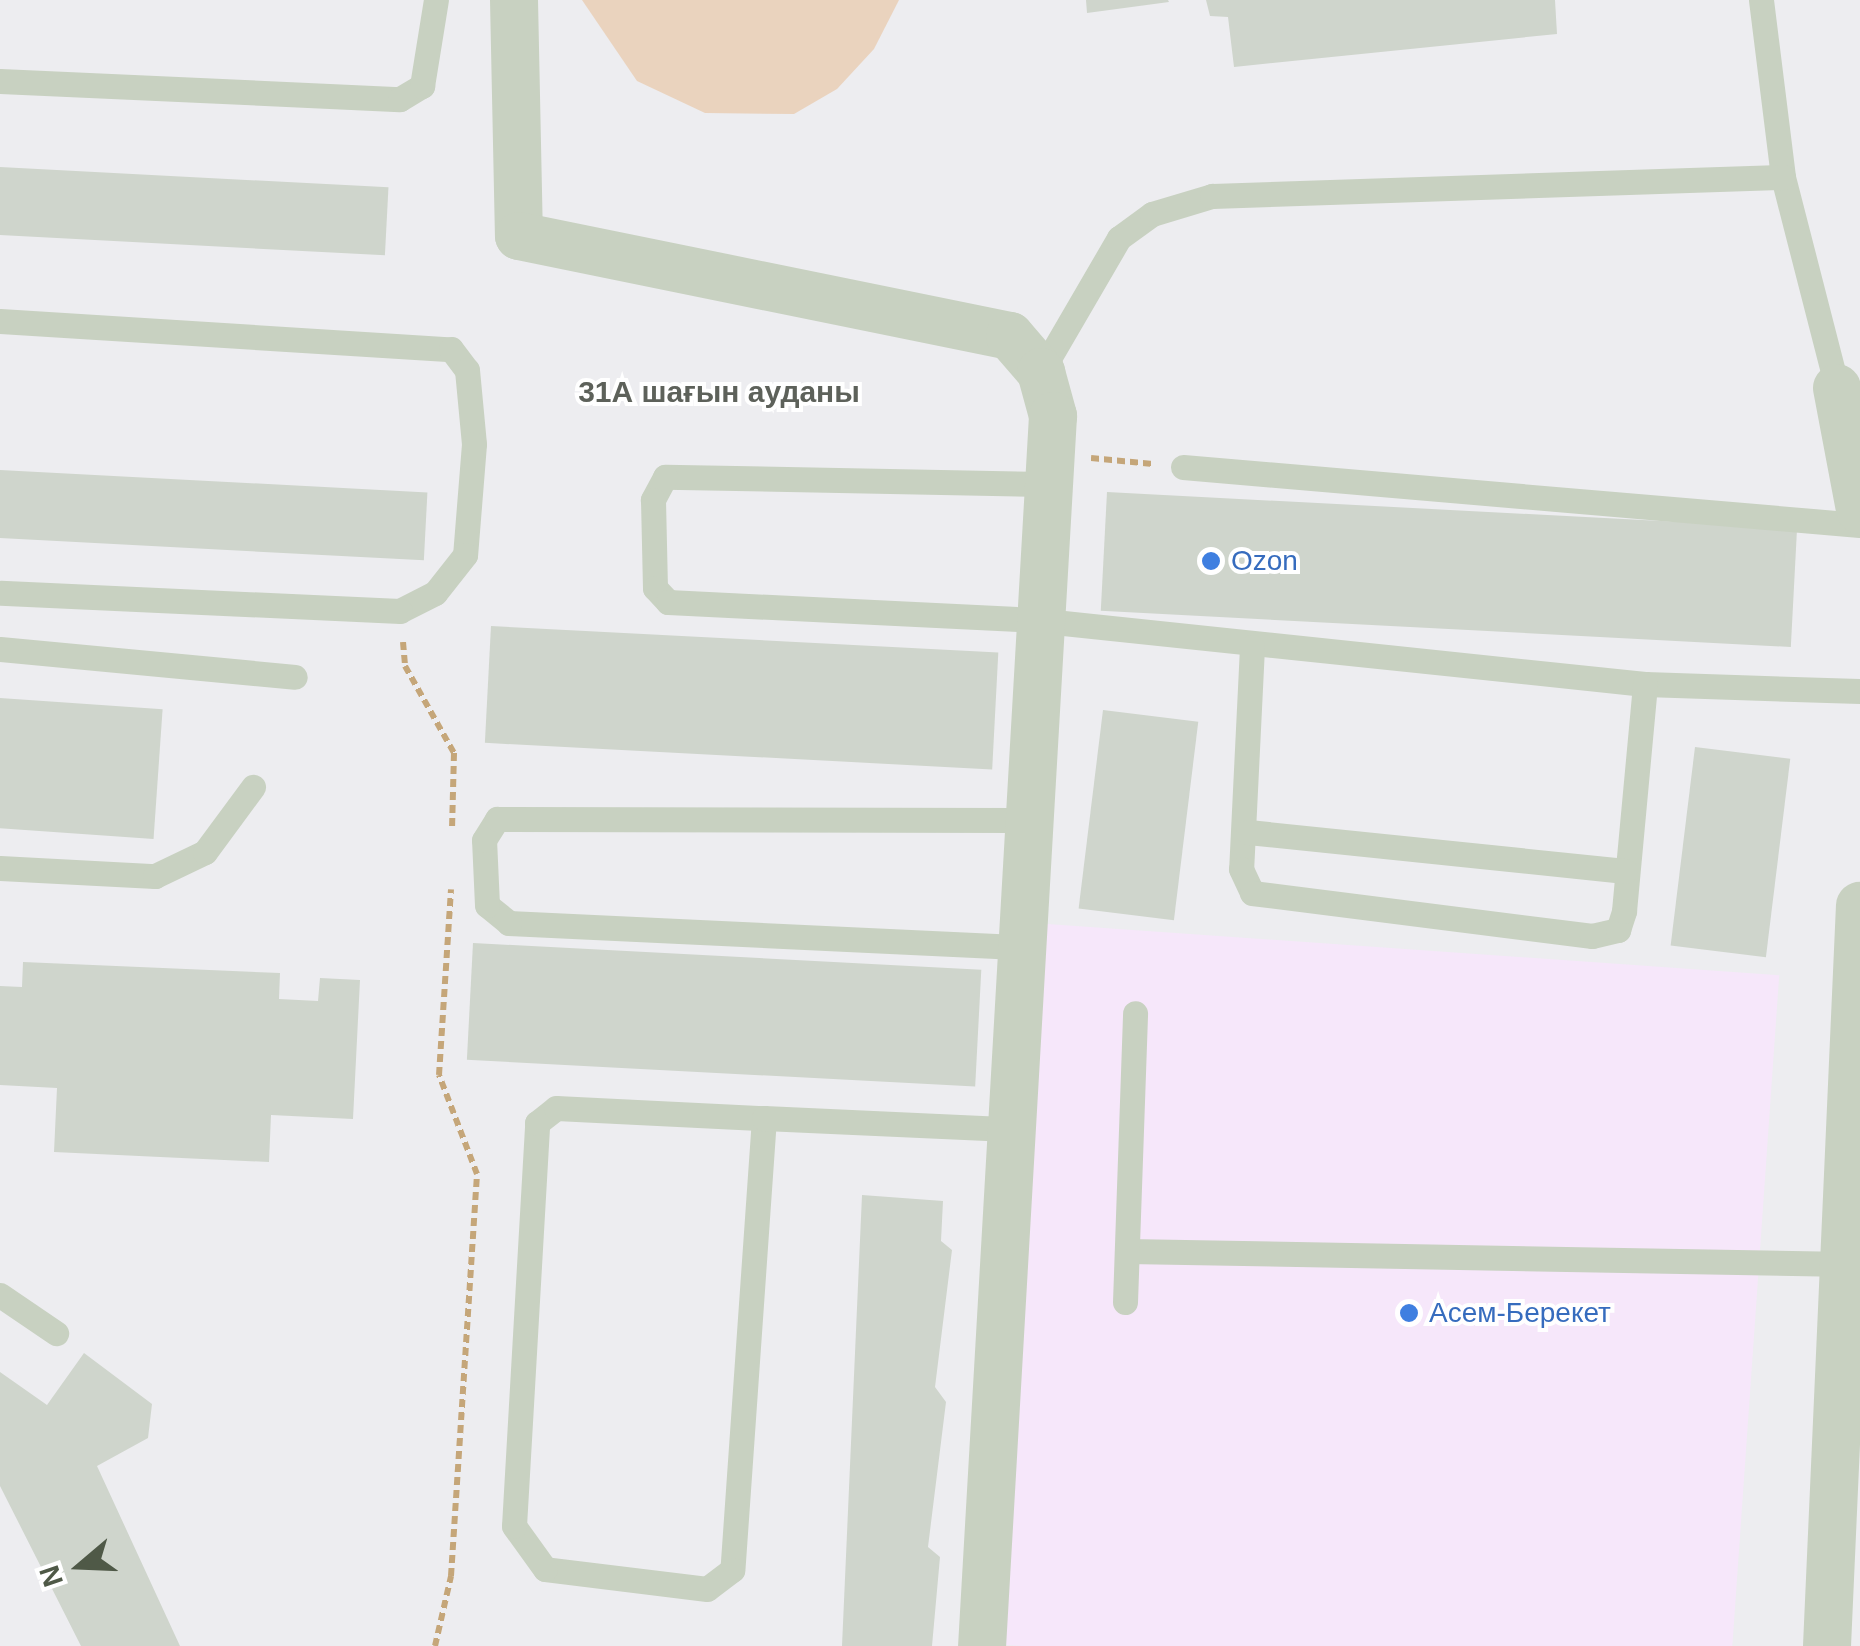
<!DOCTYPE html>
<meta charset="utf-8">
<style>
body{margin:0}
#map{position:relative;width:1860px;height:1646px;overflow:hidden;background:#ededf0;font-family:Arial,sans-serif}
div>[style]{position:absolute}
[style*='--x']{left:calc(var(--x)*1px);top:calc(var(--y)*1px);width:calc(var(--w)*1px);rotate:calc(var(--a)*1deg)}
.commercial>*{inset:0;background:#f6e7fa;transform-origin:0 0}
.green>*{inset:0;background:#ead3be}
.building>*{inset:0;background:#cfd5cc;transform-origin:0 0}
.path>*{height:6px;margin-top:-3px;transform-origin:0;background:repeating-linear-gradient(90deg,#c5a679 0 8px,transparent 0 13px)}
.service>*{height:25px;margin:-12.5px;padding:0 12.5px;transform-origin:12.5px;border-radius:12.5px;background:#c8d1c1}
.minor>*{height:48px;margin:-24px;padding:0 24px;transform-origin:24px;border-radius:24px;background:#c8d1c1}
.dots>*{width:28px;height:28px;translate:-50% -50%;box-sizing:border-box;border:5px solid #fff;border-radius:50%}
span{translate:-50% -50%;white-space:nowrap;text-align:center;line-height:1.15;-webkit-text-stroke:8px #fff;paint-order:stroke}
.shop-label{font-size:28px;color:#366cbe}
.left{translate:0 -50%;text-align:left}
.neighbourhood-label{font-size:30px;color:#5d615a;font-weight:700}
.north{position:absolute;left:30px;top:1516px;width:100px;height:100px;-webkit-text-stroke:8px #fff;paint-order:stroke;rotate:251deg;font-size:28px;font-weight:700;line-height:40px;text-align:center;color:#4f5947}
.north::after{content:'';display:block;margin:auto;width:35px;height:45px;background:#4f5947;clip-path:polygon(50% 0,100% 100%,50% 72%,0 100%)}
</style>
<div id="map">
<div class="commercial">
<div style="left:1047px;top:924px;width:734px;height:722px;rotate:4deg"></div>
</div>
<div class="green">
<div style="clip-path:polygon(582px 0,899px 0,874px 49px,837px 89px,794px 114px,705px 113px,637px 81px)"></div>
</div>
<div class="building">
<div style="clip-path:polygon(1086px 0,1168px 0,1169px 2px,1087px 13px)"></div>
<div style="clip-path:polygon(1206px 0,1555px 0,1557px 34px,1234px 67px,1228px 17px,1210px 16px)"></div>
<div style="left:0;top:167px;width:389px;height:68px;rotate:3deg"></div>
<div style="left:0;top:470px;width:428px;height:68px;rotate:3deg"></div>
<div style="left:1107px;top:492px;width:691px;height:119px;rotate:3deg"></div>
<div style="left:491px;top:626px;width:508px;height:117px;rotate:3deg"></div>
<div style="left:0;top:698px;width:163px;height:130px;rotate:4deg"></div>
<div style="left:1103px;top:710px;width:96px;height:200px;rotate:7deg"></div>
<div style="left:1695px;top:747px;width:96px;height:200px;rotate:7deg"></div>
<div style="left:473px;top:943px;width:509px;height:117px;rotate:3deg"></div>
<div style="clip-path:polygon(23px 962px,280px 973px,279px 999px,318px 1001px,320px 978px,360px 980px,353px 1119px,271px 1115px,269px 1162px,54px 1152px,57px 1088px,0 1085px,0 986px,22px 987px)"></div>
<div style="clip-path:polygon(862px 1195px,943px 1201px,941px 1241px,952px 1250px,935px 1387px,946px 1402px,928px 1547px,940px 1557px,932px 1646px,842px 1646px)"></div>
<div style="clip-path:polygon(84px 1353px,152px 1404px,148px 1438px,97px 1466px,180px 1646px,81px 1646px,0 1486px,0 1372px,47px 1405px)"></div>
</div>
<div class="path">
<div style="--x:1091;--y:458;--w:62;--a:5.5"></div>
<div style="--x:403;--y:642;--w:24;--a:85"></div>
<div style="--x:405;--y:666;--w:100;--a:60.6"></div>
<div style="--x:454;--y:753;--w:78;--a:91.5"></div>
<div style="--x:435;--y:1646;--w:72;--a:-77.1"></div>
<div style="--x:451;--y:1576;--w:403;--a:-86.3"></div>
<div style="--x:477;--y:1174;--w:106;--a:-111"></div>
<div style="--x:439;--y:1075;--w:186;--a:-86.3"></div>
</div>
<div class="service">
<div style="--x:1761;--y:0;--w:178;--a:82.9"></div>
<div style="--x:1783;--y:177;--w:218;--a:75.6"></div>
<div style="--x:0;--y:81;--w:400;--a:2.6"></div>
<div style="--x:400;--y:99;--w:26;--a:-31"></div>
<div style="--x:422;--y:86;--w:87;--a:-80.8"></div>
<div style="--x:0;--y:321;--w:452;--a:3.6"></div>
<div style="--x:451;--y:349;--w:26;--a:53"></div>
<div style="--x:467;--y:370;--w:74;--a:84.6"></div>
<div style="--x:474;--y:444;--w:111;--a:94.6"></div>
<div style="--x:465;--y:555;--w:48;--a:128.3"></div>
<div style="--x:435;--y:593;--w:39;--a:153"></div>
<div style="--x:400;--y:611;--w:400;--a:-177.4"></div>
<div style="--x:1041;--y:372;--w:155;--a:-59.8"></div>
<div style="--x:1119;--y:238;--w:41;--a:-36"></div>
<div style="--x:1152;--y:214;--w:63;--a:-16.7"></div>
<div style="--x:1212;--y:196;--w:571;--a:-1.91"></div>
<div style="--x:1183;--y:467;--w:679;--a:4.9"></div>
<div style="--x:1046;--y:484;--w:381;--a:-178.9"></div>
<div style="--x:665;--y:477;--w:26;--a:118"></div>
<div style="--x:653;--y:500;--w:88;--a:88.7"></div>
<div style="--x:655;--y:588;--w:19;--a:47"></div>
<div style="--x:668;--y:602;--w:367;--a:2.8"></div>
<div style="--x:1035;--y:620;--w:613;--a:5.99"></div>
<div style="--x:1645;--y:684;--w:215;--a:1.9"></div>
<div style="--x:1252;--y:647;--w:222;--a:92.8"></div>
<div style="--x:1241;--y:869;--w:26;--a:65"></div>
<div style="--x:1252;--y:893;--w:343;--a:7.2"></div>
<div style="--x:1592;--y:936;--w:27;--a:-13"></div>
<div style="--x:1618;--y:930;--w:20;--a:-72"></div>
<div style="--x:1624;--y:911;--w:228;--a:-84.7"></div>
<div style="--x:0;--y:649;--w:296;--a:5.4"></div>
<div style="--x:1248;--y:832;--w:379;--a:5.9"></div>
<div style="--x:0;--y:868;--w:155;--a:3"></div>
<div style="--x:155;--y:876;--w:55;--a:-25.6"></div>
<div style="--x:205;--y:852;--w:81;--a:-53.6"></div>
<div style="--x:1017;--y:947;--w:509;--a:-177.3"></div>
<div style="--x:509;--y:923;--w:28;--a:-141"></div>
<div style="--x:487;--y:905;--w:65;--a:-92.6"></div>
<div style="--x:484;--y:840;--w:25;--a:-58"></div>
<div style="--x:497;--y:819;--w:526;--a:0.11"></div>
<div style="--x:764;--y:1118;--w:453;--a:94"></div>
<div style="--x:732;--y:1570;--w:31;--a:143"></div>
<div style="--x:707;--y:1589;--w:163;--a:-173"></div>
<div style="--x:545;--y:1569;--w:53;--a:-125.8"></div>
<div style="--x:514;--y:1526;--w:404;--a:-86.7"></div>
<div style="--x:537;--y:1123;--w:24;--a:-38"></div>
<div style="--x:556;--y:1108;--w:208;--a:2.8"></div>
<div style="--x:764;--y:1118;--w:245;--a:2.6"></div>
<div style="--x:1127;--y:1251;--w:721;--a:1.03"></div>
<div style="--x:0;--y:1295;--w:68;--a:34.2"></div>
<div style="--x:1125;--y:1302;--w:289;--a:-88"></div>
</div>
<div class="minor">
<div style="--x:514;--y:0;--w:236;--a:88.8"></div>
<div style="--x:519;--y:236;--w:501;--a:11.51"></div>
<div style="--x:1010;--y:336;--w:48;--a:49.3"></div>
<div style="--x:1041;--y:372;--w:46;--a:74.7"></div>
<div style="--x:1053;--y:416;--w:1232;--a:93.3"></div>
<div style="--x:1837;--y:388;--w:124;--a:79.3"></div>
<div style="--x:1827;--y:1646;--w:741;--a:-87.45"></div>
</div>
<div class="dots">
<div style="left:1211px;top:561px;background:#3f7fe0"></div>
<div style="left:1409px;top:1313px;background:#3f7fe0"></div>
</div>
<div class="shop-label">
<span class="left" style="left:1231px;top:561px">Ozon</span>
<span class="left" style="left:1429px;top:1313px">Асем-Берекет</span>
</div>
<div class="neighbourhood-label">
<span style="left:719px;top:392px">31А шағын ауданы</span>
</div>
<div class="north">N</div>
</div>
